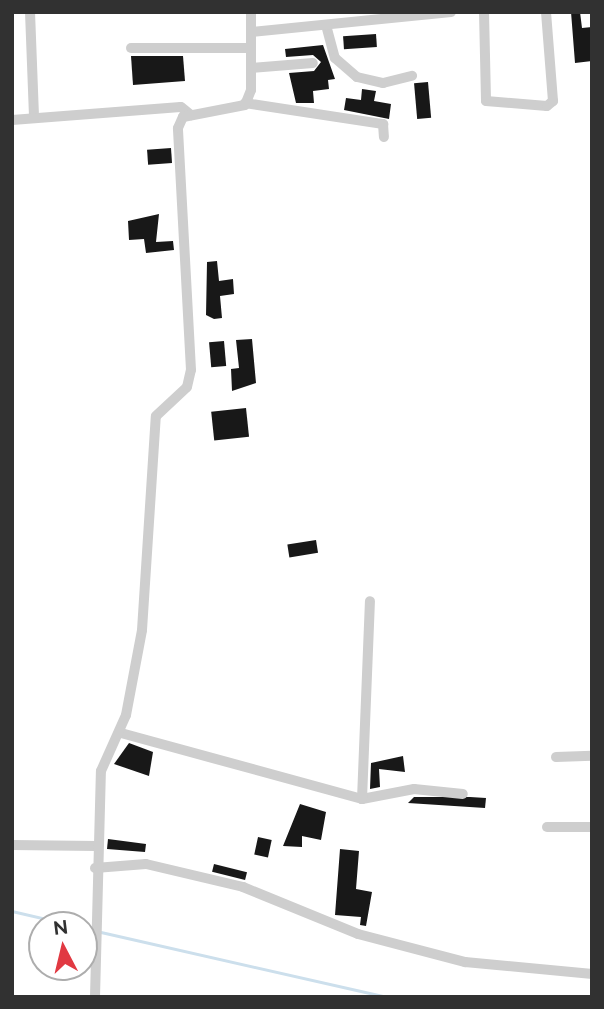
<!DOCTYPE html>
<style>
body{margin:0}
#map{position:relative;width:604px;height:1009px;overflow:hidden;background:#fff;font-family:Raleway,sans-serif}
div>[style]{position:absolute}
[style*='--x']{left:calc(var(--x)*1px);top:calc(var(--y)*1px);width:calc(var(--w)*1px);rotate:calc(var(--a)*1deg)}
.stream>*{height:2.5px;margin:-1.25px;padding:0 1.25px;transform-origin:1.25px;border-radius:1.25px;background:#ccdfec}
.building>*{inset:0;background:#181818;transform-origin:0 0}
.minor>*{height:10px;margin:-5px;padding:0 5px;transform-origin:5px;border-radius:5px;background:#cecece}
span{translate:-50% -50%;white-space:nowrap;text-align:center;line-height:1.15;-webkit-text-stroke:7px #fff;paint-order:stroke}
.frame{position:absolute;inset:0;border:14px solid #313131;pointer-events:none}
.north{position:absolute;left:28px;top:911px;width:70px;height:70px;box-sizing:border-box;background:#fff;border:2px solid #adadad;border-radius:50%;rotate:353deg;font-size:19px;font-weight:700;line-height:28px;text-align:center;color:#313131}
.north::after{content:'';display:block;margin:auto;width:24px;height:32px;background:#e13942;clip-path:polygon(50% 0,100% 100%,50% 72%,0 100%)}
</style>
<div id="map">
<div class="stream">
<div style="--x:12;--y:911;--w:62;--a:13.1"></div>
<div style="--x:84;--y:928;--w:10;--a:11"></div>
<div style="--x:101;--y:932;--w:292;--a:12.8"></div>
</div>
<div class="building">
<div style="clip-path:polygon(571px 12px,580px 12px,582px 28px,592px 27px,592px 61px,575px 63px)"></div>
<div style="left:376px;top:34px;width:13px;height:33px;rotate:86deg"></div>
<div style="clip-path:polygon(323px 45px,335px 79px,328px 80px,329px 89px,313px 91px,314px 103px,296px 103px,289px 73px,314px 71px,321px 62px,313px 55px,286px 57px,285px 49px)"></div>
<div style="clip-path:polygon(131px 56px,183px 56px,185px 81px,133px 85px)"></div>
<div style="left:428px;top:82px;width:36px;height:14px;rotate:85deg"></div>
<div style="clip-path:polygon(362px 89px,376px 91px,374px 101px,391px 104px,389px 119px,344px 110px,346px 98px,361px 100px)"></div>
<div style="left:171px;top:148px;width:15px;height:24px;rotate:86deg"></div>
<div style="clip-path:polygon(159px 214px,156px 242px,173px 241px,174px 250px,146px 253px,144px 239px,129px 240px,128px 221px)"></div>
<div style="clip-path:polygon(217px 261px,219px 281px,233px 279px,234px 294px,220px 296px,222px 318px,214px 319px,206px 315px,207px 262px)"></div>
<div style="clip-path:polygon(252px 339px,256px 383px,232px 391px,231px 369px,239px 368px,236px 340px)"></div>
<div style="left:224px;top:341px;width:25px;height:15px;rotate:85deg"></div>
<div style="left:246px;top:408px;width:29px;height:35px;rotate:84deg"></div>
<div style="left:316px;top:540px;width:13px;height:29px;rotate:81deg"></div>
<div style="clip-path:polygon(129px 743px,153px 752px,149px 776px,114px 764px)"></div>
<div style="clip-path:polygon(403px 756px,405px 772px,379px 769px,380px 787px,370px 789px,371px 763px)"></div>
<div style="clip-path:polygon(470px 797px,486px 798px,485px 808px,408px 803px,414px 797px)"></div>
<div style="clip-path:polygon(300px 804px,326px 812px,321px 840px,302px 836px,302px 847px,283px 846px)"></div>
<div style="left:258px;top:837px;width:14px;height:18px;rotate:12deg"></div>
<div style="clip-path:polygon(108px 839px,146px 844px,145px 852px,107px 849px)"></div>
<div style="clip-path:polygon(340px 849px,359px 851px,356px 889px,372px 892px,366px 926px,360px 925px,361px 917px,335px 915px)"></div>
<div style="left:214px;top:864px;width:34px;height:8px;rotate:14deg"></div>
</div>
<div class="minor">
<div style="--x:30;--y:12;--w:106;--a:87.8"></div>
<div style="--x:484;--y:12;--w:89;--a:88.7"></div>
<div style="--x:486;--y:101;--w:61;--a:4.7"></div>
<div style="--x:547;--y:106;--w:8;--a:-40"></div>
<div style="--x:553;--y:101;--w:89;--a:-94.5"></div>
<div style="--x:326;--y:25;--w:34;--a:75"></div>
<div style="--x:335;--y:58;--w:29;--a:41"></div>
<div style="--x:357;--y:77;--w:27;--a:13"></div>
<div style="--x:383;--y:83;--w:30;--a:-14"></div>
<div style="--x:251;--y:32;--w:201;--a:-5.7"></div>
<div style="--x:131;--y:48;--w:120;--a:0"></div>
<div style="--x:251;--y:68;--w:62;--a:-4.6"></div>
<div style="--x:245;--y:103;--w:140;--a:8.7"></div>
<div style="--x:383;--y:124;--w:13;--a:86"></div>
<div style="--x:12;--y:120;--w:169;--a:-4.4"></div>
<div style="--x:181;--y:107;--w:13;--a:39"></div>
<div style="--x:121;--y:733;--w:250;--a:15.3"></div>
<div style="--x:362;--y:799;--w:53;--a:-10.9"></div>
<div style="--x:414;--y:789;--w:49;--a:5.8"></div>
<div style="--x:556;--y:757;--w:36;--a:-2"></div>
<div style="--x:362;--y:799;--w:198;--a:-87.7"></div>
<div style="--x:547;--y:827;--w:45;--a:0"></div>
<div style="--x:12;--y:845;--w:84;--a:0.7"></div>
<div style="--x:95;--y:868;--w:51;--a:-4.5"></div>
<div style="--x:146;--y:864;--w:100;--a:13.3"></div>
<div style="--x:243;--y:887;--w:124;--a:22.2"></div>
<div style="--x:358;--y:934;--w:111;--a:14.7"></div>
<div style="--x:465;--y:962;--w:128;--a:5.4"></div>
<div style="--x:95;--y:997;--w:226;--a:-88.5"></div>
<div style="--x:101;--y:771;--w:61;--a:-65.9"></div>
<div style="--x:126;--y:715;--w:86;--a:-79.3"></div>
<div style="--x:142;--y:630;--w:214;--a:-86.3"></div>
<div style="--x:156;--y:416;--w:42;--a:-43.1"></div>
<div style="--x:187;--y:387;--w:17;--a:-77"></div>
<div style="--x:191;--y:370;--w:242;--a:-93.1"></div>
<div style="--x:178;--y:128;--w:12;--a:-66"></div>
<div style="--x:183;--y:117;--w:63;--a:-11"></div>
<div style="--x:245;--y:105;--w:16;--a:-68"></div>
<div style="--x:251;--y:90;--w:78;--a:-90"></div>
</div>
<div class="frame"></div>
<div class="north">N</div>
</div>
